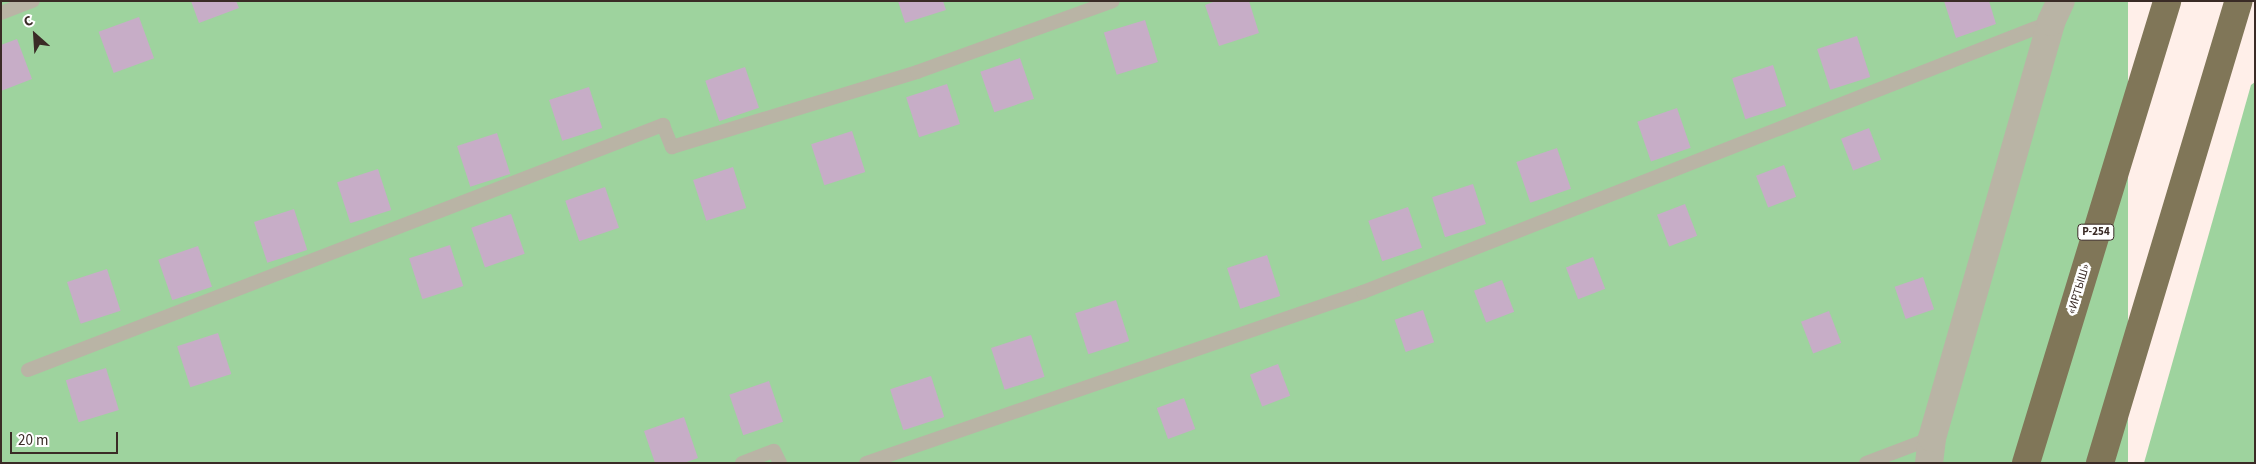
<!DOCTYPE html>
<meta charset="utf-8">
<style>
body{margin:0}
#map{position:relative;width:2256px;height:464px;overflow:hidden;background:#ffefe9;font-family:"Source Sans 3",sans-serif}
div>[style]{position:absolute}
[style*='--x']{left:calc(var(--x)*1px);top:calc(var(--y)*1px);width:calc(var(--w)*1px);rotate:calc(var(--a)*1deg)}
.green>*{inset:0;background:#9ed39e;transform-origin:0 0}
.building>*{inset:0;background:#c7adc7;transform-origin:0 0}
.service>*{height:14px;margin:-7px;padding:0 7px;transform-origin:7px;border-radius:7px;background:#b9b4a5}
.minor>*{height:28px;margin:-14px;padding:0 14px;transform-origin:14px;border-radius:14px;background:#b9b4a5}
.trunk>*{height:28px;margin:-14px;padding:0 14px;transform-origin:14px;border-radius:14px;background:#807658}
span{translate:-50% -50%;white-space:nowrap;text-align:center;line-height:1.15;-webkit-text-stroke:5px #fff;paint-order:stroke}
.shield-label span{padding:1px 4px;background:#fff;border:1px solid;border-radius:4px;-webkit-text-stroke-width:0}
.shield-label{font-size:11px;color:#3a2b26;font-weight:700}
.street-label{font-size:12px;color:#3a2b26}
.frame{position:absolute;inset:0;border:2px solid #3a2b26;pointer-events:none}
.north{position:absolute;left:10px;top:10px;width:50px;height:50px;-webkit-text-stroke:4px #fff;paint-order:stroke;rotate:334deg;font-size:14px;font-weight:700;line-height:20px;text-align:center;color:#3a2b26}
.north::after{content:'';display:block;margin:auto;width:18px;height:22px;background:#3a2b26;clip-path:polygon(50% 0,100% 100%,50% 72%,0 100%)}
.scale{position:absolute;left:10px;top:432px;width:108px;height:22px;box-sizing:border-box;border:2px solid #3a2b26;border-top:0;padding-left:6px;font-size:15px;line-height:18px;white-space:nowrap;color:#3a2b26;-webkit-text-stroke:4px #fff;paint-order:stroke}
</style>
<div id="map">
<div class="green">
<div style="left:1px;top:1px;width:2127px;height:462px"></div>
<div style="clip-path:polygon(2255px 82px,2255px 463px,2144px 463px,2251px 85px)"></div>
</div>
<div class="building">
<div style="clip-path:polygon(191px 1px,236px 1px,239px 8px,199px 23px)"></div>
<div style="clip-path:polygon(898px 1px,943px 1px,946px 10px,905px 23px)"></div>
<div style="clip-path:polygon(1216px 1px,1249px 1px,1259px 33px,1219px 46px,1205px 5px)"></div>
<div style="clip-path:polygon(1944px 1px,1989px 1px,1996px 24px,1956px 38px)"></div>
<div style="left:139px;top:17px;width:44px;height:43px;rotate:70deg"></div>
<div style="left:1145px;top:20px;width:44px;height:43px;rotate:73deg"></div>
<div style="left:1857px;top:36px;width:43px;height:42px;rotate:72deg"></div>
<div style="clip-path:polygon(17px 39px,32px 79px,1px 91px,1px 45px)"></div>
<div style="left:1020px;top:58px;width:43px;height:42px;rotate:71deg"></div>
<div style="left:1773px;top:65px;width:43px;height:43px;rotate:72deg"></div>
<div style="left:745px;top:67px;width:43px;height:42px;rotate:71deg"></div>
<div style="left:947px;top:84px;width:42px;height:43px;rotate:72deg"></div>
<div style="left:589px;top:87px;width:43px;height:42px;rotate:72deg"></div>
<div style="left:1677px;top:108px;width:42px;height:42px;rotate:71deg"></div>
<div style="left:1869px;top:128px;width:34px;height:30px;rotate:69deg"></div>
<div style="left:852px;top:131px;width:43px;height:43px;rotate:72deg"></div>
<div style="left:497px;top:133px;width:43px;height:42px;rotate:72deg"></div>
<div style="left:1557px;top:148px;width:43px;height:43px;rotate:71deg"></div>
<div style="left:1784px;top:165px;width:34px;height:30px;rotate:69deg"></div>
<div style="left:733px;top:167px;width:43px;height:42px;rotate:72deg"></div>
<div style="left:378px;top:169px;width:43px;height:43px;rotate:72deg"></div>
<div style="left:1473px;top:184px;width:42px;height:43px;rotate:72deg"></div>
<div style="left:605px;top:187px;width:43px;height:42px;rotate:71deg"></div>
<div style="left:1685px;top:204px;width:34px;height:30px;rotate:69deg"></div>
<div style="left:1408px;top:207px;width:43px;height:42px;rotate:71deg"></div>
<div style="left:294px;top:209px;width:43px;height:42px;rotate:72deg"></div>
<div style="left:511px;top:214px;width:42px;height:42px;rotate:71deg"></div>
<div style="left:450px;top:245px;width:43px;height:43px;rotate:72deg"></div>
<div style="left:198px;top:246px;width:43px;height:42px;rotate:71deg"></div>
<div style="left:1267px;top:255px;width:43px;height:42px;rotate:72deg"></div>
<div style="left:1593px;top:257px;width:34px;height:29px;rotate:69deg"></div>
<div style="left:107px;top:269px;width:44px;height:42px;rotate:72deg"></div>
<div style="left:1923px;top:277px;width:34px;height:30px;rotate:71deg"></div>
<div style="left:1502px;top:280px;width:34px;height:30px;rotate:69deg"></div>
<div style="left:1116px;top:300px;width:43px;height:43px;rotate:72deg"></div>
<div style="left:1423px;top:310px;width:34px;height:30px;rotate:71deg"></div>
<div style="left:1829px;top:311px;width:34px;height:30px;rotate:69deg"></div>
<div style="left:218px;top:333px;width:43px;height:43px;rotate:72deg"></div>
<div style="left:1031px;top:335px;width:44px;height:42px;rotate:72deg"></div>
<div style="left:1278px;top:364px;width:34px;height:30px;rotate:69deg"></div>
<div style="left:106px;top:368px;width:44px;height:42px;rotate:73deg"></div>
<div style="left:931px;top:376px;width:43px;height:43px;rotate:72deg"></div>
<div style="left:769px;top:381px;width:43px;height:42px;rotate:71deg"></div>
<div style="left:1184px;top:398px;width:33px;height:29px;rotate:70deg"></div>
<div style="clip-path:polygon(684px 417px,698px 458px,684px 463px,655px 463px,644px 431px)"></div>
</div>
<div class="service">
<div style="--x:1;--y:13;--w:34;--a:-21"></div>
<div style="--x:28;--y:370;--w:681;--a:-21.1"></div>
<div style="--x:663;--y:125;--w:24;--a:68"></div>
<div style="--x:672;--y:147;--w:256;--a:-17"></div>
<div style="--x:917;--y:72;--w:208;--a:-19.9"></div>
<div style="--x:742;--y:463;--w:34;--a:-21"></div>
<div style="--x:774;--y:451;--w:13;--a:63"></div>
<div style="--x:866;--y:463;--w:526;--a:-18.99"></div>
<div style="--x:1363;--y:292;--w:739;--a:-21.43"></div>
<div style="--x:1866;--y:463;--w:71;--a:-20.7"></div>
</div>
<div class="minor">
<div style="--x:1929;--y:463;--w:25;--a:-83"></div>
<div style="--x:1932;--y:438;--w:433;--a:-74"></div>
<div style="--x:2051;--y:22;--w:23;--a:-65"></div>
</div>
<div class="trunk">
<div style="--x:2026;--y:463;--w:483;--a:-73"></div>
<div style="--x:2100;--y:463;--w:482;--a:-73.3"></div>
</div>
<div class="shield-label">
<span style="left:2096px;top:232px">Р-254</span>
</div>
<div class="street-label">
<span style="left:2079px;top:289px;rotate:-73deg">«ИРТЫШ»</span>
</div>
<div class="frame"></div>
<div class="north">С</div>
<div class="scale">20 m</div>
</div>
